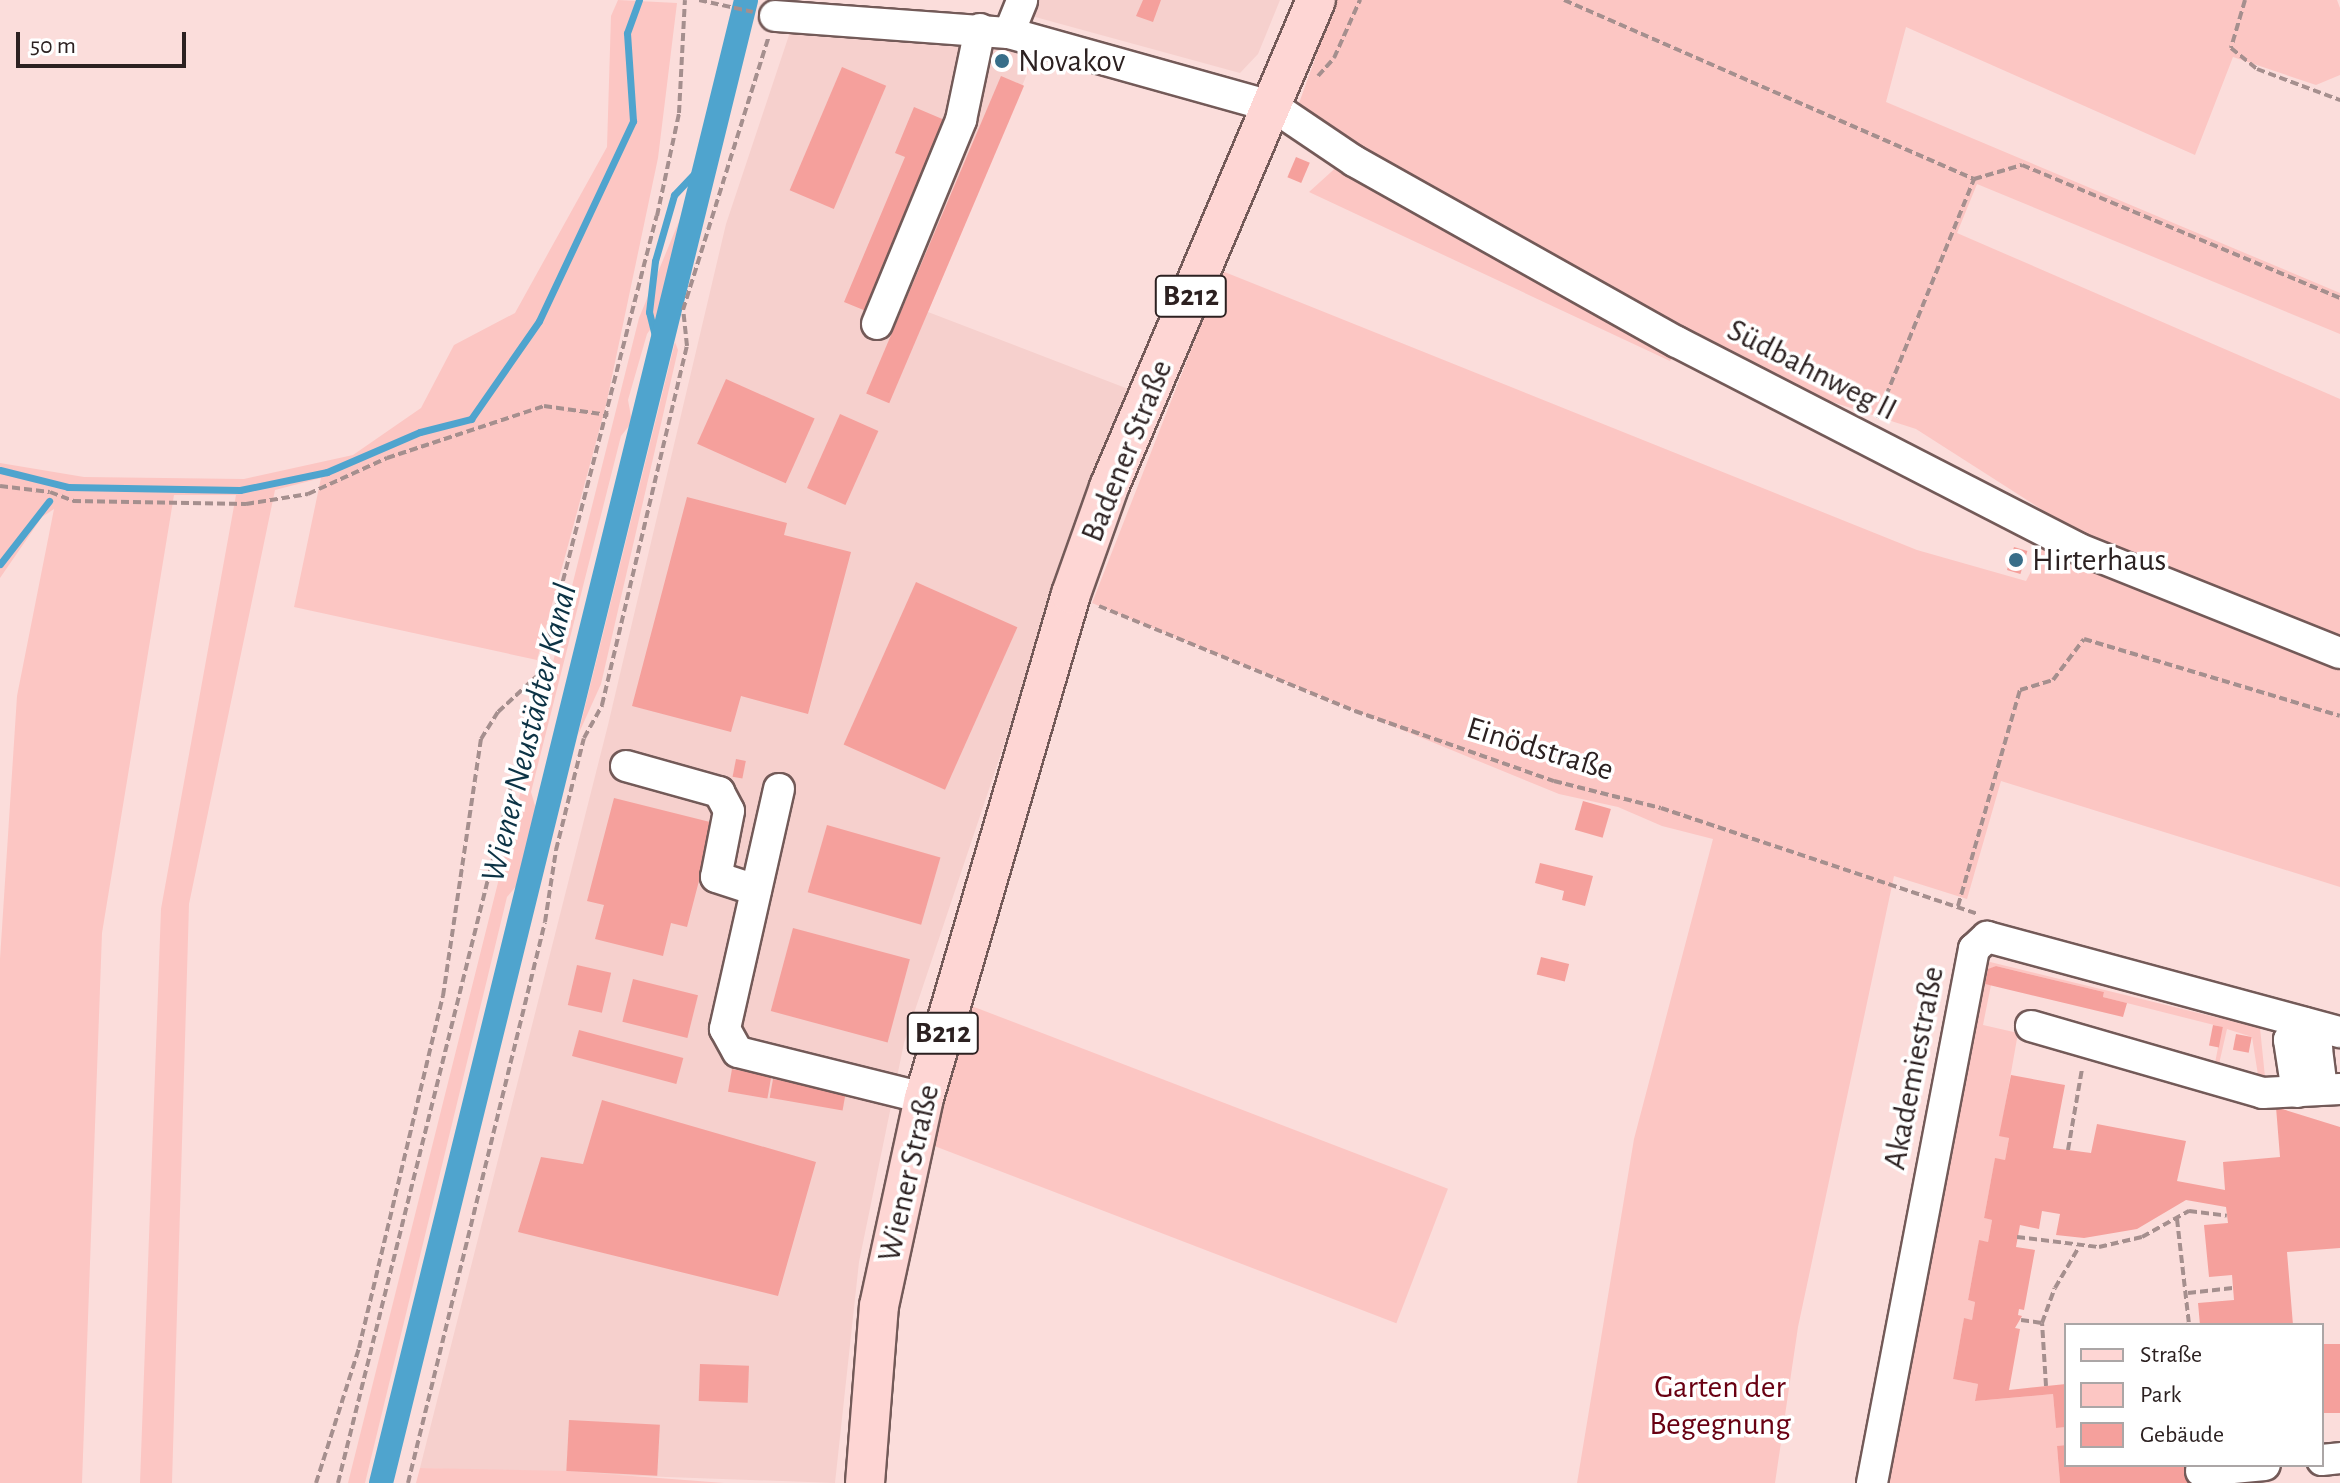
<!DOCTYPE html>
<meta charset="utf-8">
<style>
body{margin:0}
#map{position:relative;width:2340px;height:1483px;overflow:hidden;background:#fbdddb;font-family:"Alegreya Sans",sans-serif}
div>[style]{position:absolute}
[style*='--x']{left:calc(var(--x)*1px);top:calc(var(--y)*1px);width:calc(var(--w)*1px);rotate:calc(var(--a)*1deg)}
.built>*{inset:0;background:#f6d0cd}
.green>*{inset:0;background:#fcc6c3;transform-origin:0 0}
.stream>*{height:7px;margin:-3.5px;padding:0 3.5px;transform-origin:3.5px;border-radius:3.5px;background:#4fa4ce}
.canal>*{height:24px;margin:-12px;padding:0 12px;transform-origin:12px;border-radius:12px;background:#4fa4ce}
.building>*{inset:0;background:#f5a09c;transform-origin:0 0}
.path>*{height:4px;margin-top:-2px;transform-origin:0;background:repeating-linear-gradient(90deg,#a58f8e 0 8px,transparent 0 12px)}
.roads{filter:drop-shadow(2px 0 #735a58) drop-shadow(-2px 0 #735a58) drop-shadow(0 2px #735a58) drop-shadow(0 -2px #735a58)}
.minor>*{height:30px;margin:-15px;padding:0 15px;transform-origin:15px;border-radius:15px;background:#fff}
.major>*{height:38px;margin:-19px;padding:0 19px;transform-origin:19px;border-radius:19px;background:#fed6d4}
.dots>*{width:22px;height:22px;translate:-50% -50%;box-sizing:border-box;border:4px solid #fff;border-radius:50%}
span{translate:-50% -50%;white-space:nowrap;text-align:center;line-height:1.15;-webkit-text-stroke:7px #fff;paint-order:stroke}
.shield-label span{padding:2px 6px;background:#fff;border:2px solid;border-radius:6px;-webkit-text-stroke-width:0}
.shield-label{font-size:30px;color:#2c2121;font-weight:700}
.poi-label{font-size:32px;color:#2c2121}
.left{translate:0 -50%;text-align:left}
.street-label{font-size:32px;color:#2c2121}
.park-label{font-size:32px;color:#690012}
.water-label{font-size:34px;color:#0c3345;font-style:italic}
.legend{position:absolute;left:2064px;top:1323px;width:260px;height:144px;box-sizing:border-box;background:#fff;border:2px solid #aba6a6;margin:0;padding:10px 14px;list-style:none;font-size:24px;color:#2c2121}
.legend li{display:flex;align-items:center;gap:16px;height:40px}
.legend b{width:40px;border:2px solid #aba6a6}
.scale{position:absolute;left:16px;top:32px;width:170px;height:36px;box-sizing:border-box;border:4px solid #2c2121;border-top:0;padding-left:10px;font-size:24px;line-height:28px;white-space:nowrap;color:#2c2121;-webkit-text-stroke:6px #fff;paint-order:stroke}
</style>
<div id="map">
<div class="built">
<div style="clip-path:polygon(1015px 0,1280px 0,1258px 54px,1240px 73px,1013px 11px)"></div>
<div style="clip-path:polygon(792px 26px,1037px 50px,928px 312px,1136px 392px,1049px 610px,904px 1043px,859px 1262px,835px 1483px,420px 1468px,608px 725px,726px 224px)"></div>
</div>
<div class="green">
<div style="clip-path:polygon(618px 0,677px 3px,658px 158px,606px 405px,537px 660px,294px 607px,321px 478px,275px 490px,189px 904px,172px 1483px,140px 1483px,161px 909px,236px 495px,174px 495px,102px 933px,82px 1483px,0 1483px,0 959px,17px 696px,54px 509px,42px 517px,0 578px,0 463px,84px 477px,244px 479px,353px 455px,421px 408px,454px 345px,515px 313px,607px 147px,611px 16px)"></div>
<div style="clip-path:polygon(1336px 0,2337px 0,2340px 8px,2340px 75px,2316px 85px,2233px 57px,2195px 155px,1906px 27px,1886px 102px,2340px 293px,2340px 334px,1977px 184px,1957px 233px,2340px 399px,2340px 887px,2001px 781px,1967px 899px,1894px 876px,1798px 1327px,1775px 1483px,1577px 1483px,1634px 1139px,1713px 839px,1662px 826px,1618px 807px,1559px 794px,1092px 603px,1222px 271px,1917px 550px,2026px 581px,2058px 520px,1916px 429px,1677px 352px,1670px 361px,1309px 192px,1341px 163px,1298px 106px)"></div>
<div style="clip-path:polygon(687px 202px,663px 311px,647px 334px,628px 400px,632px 422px,621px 436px,531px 792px,539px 819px,526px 875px,507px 897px,365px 1483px,348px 1483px,639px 318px)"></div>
<div style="clip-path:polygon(675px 342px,678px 350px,601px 684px,578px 735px)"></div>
<div style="clip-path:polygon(1986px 961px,2260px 1028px,2265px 1077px,2258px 1075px,2252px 1037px,2227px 1029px,2219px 1064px,2215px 1063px,2222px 1027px,2103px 997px,2104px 992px,1996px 966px,1988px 970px,1985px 984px,1991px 985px,1983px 1025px,2018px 1033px,2000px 1135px,2009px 1138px,2005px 1160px,1995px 1159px,1984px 1218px,1992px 1220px,1988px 1242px,1979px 1241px,1968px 1300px,1975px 1302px,1972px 1320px,1964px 1319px,1953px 1379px,1978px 1384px,1975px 1401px,2053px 1394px,2056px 1428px,2065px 1427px,2066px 1445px,2057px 1446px,2060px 1483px,1886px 1483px)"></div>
<div style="left:969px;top:1005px;width:513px;height:144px;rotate:21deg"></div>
<div style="clip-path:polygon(420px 1468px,567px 1471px,724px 1483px,416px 1483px)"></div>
</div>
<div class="stream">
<div style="--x:659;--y:352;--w:41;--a:-104"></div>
<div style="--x:649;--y:312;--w:51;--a:-83.3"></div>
<div style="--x:655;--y:261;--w:69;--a:-73.9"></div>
<div style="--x:674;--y:195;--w:47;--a:-46.7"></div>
<div style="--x:0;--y:470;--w:70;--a:14"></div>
<div style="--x:68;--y:487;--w:172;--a:1"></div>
<div style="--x:240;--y:490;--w:89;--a:-11.7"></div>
<div style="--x:327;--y:472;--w:101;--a:-23.3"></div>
<div style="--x:420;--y:432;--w:53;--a:-14.3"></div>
<div style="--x:471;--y:419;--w:119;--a:-55.2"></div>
<div style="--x:539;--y:321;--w:221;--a:-64.8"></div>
<div style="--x:633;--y:121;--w:88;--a:-93.9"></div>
<div style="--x:627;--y:33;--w:35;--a:-70"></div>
<div style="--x:0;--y:564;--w:80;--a:-52.1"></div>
</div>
<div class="canal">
<div style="--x:381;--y:1483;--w:1527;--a:-76.17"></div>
</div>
<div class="building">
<div style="clip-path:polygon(1143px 0,1161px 0,1153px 22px,1136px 16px)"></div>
<div style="left:842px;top:67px;width:48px;height:134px;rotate:23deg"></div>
<div style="left:1001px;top:76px;width:25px;height:345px;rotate:23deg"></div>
<div style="clip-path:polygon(914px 107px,947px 121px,866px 311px,844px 302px,905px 157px,895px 153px)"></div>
<div style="left:1296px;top:157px;width:15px;height:22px;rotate:23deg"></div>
<div style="left:726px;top:379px;width:97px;height:71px;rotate:24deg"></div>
<div style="left:840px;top:414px;width:42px;height:81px;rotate:24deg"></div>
<div style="clip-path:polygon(687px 497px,787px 523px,784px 535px,851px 552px,808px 714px,741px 696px,731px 732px,632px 706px)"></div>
<div style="left:2014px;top:547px;width:14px;height:24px;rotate:17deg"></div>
<div style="left:916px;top:582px;width:111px;height:178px;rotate:24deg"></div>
<div style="left:736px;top:759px;width:10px;height:18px;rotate:11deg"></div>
<div style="clip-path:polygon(614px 798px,714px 823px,687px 927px,671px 923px,663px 956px,595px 939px,604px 905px,587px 901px)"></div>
<div style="left:1583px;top:801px;width:29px;height:30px;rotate:16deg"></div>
<div style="left:827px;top:825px;width:118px;height:70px;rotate:16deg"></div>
<div style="clip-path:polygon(1540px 863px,1593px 876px,1585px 906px,1562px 900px,1564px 891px,1535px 883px)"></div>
<div style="left:793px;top:928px;width:121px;height:86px;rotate:15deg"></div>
<div style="left:1541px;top:957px;width:29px;height:18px;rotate:14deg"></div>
<div style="left:577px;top:965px;width:35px;height:41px;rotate:13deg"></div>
<div style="clip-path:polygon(1996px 966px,2104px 992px,2103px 997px,2127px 1003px,2123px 1017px,1985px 984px,1988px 969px)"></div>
<div style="left:633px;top:979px;width:67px;height:44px;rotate:14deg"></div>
<div style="left:2213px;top:1025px;width:10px;height:21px;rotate:11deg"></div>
<div style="left:579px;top:1030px;width:108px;height:27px;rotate:15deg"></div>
<div style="left:2236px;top:1034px;width:16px;height:16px;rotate:11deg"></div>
<div style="left:732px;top:1069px;width:40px;height:23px;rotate:10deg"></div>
<div style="clip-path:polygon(2011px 1075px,2065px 1085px,2053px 1148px,2091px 1153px,2097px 1124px,2186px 1141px,2177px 1181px,2225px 1190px,2223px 1162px,2280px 1157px,2276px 1107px,2340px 1127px,2340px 1248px,2287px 1252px,2293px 1325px,2200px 1325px,2198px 1303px,2234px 1300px,2232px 1275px,2209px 1277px,2204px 1225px,2228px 1223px,2226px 1207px,2186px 1200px,2137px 1229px,2084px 1238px,2056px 1235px,2060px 1214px,2042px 1211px,2039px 1229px,2020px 1225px,2016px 1247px,2035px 1250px,2024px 1310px,2019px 1309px,2018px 1315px,2022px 1316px,2015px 1328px,2020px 1329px,2009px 1390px,2066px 1384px,2066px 1427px,2056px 1428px,2053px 1394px,1975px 1401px,1978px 1384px,1953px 1379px,1964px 1318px,1972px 1320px,1975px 1302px,1968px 1300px,1979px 1240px,1988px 1242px,1992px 1220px,1984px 1218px,1995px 1158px,2005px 1160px,2009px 1138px,1999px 1136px)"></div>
<div style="left:773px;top:1079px;width:74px;height:19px;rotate:10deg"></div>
<div style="clip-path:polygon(602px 1100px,816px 1162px,778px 1296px,518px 1232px,541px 1157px,583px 1164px)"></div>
<div style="left:2340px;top:1344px;width:69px;height:18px;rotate:90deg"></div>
<div style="left:700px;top:1364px;width:49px;height:37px;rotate:2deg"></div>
<div style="left:569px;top:1420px;width:91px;height:51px;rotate:3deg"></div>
<div style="clip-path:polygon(2066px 1445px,2066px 1465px,2187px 1465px,2189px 1483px,2060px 1483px,2057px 1446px)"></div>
</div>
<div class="path">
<div style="--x:699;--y:0;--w:55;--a:12.5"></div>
<div style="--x:1564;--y:0;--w:447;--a:23.6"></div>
<div style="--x:2245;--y:0;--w:50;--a:106.3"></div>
<div style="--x:2231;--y:48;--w:33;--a:39"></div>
<div style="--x:2257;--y:69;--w:89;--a:20.5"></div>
<div style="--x:1318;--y:76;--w:24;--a:-48"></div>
<div style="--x:1334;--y:58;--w:64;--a:-65.9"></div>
<div style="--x:1877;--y:418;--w:258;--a:-67.9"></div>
<div style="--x:1974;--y:179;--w:50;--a:-16.3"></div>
<div style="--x:2022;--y:165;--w:345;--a:22.7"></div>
<div style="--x:0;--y:486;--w:50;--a:6.8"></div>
<div style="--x:50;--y:492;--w:25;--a:21"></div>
<div style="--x:73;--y:501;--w:173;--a:1"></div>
<div style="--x:246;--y:504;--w:63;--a:-9.2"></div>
<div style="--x:308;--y:494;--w:87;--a:-24.5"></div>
<div style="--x:387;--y:458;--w:165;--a:-18.3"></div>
<div style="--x:544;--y:406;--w:65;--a:8"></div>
<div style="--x:1099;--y:606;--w:277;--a:22.3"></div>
<div style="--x:1355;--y:711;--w:211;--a:19.4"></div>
<div style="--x:1554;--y:781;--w:110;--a:14.2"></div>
<div style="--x:1661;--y:808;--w:333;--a:18.5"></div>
<div style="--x:1958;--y:906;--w:225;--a:-74"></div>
<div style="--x:2020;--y:690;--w:34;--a:-17"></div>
<div style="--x:2053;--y:680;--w:51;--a:-52.9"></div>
<div style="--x:2084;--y:639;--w:267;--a:16.7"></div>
<div style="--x:2068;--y:1150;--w:82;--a:-80.2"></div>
<div style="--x:2177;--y:1219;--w:107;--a:83.5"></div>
<div style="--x:2017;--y:1237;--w:83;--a:7"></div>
<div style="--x:2099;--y:1247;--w:44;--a:-13.1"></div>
<div style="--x:2142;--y:1237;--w:54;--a:-29"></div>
<div style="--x:2189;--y:1211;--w:38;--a:7"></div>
<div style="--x:2188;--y:1293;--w:45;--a:-6.3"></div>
<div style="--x:2021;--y:1320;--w:21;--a:8"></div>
<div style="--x:2046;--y:1386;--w:63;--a:-93.6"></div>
<div style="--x:2042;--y:1323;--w:37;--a:-70"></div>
<div style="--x:2055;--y:1288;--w:48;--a:-59.7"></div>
<div style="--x:316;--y:1483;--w:142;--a:-72.3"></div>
<div style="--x:359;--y:1348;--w:362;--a:-76.6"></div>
<div style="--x:443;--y:996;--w:260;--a:-81.6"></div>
<div style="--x:481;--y:739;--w:32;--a:-58"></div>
<div style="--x:498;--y:712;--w:56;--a:-42.8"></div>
<div style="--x:539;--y:674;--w:473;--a:-75.6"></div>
<div style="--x:657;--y:216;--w:105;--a:-77.9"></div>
<div style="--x:679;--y:113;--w:113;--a:-87"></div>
<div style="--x:338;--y:1483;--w:834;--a:-76.05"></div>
<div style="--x:408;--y:1483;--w:577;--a:-76.28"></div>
<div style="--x:545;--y:922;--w:73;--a:-81.3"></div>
<div style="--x:556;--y:850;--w:115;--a:-76"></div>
<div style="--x:584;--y:738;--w:38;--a:-61"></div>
<div style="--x:602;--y:705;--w:369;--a:-76.7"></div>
<div style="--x:687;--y:346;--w:36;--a:-96"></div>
<div style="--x:683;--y:310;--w:285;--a:-72.6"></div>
</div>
<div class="roads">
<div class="minor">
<div style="--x:775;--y:16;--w:235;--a:4.2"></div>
<div style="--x:1009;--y:33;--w:275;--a:15.6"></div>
<div style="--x:1274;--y:107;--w:97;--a:34"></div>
<div style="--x:1354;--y:161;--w:370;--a:29.3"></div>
<div style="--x:1677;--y:342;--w:450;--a:27.2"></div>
<div style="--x:2077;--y:548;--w:283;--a:21.8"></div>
<div style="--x:1009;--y:33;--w:35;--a:-68"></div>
<div style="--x:877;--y:324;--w:221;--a:-67.6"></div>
<div style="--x:961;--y:120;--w:93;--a:-78.2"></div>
<div style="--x:626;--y:766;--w:97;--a:15.6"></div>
<div style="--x:719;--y:792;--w:21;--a:62"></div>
<div style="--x:729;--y:811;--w:67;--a:101.1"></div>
<div style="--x:716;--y:877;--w:42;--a:18"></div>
<div style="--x:779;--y:789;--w:246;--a:102.7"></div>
<div style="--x:725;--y:1029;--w:26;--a:61"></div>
<div style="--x:738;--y:1052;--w:192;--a:13.9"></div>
<div style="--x:2031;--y:1026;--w:241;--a:16.1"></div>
<div style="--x:2263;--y:1093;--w:77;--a:-3"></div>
<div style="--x:2297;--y:1092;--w:53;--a:-98.7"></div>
<div style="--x:2289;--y:1040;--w:23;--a:-49"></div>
<div style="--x:2304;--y:1023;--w:29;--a:63"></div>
<div style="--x:2317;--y:1049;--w:40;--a:82.9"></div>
<div style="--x:2322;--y:1460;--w:18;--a:-6"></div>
<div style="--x:2201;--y:1471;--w:64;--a:-5.4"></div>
<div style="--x:1872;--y:1483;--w:544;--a:-79.19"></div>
<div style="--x:1974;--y:949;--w:18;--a:-43"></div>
<div style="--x:1987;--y:937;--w:366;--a:15.1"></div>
</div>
<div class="major">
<div style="--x:865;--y:1483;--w:178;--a:-85.5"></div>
<div style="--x:879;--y:1306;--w:213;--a:-77.8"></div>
<div style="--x:924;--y:1098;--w:525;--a:-73.74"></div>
<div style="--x:1071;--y:594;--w:114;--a:-70.4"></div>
<div style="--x:1109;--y:487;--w:529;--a:-66.97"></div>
</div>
</div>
<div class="dots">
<div style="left:1002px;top:61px;background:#386e89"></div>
<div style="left:2016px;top:560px;background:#386e89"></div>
</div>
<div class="shield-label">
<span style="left:1191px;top:296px">B212</span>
<span style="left:943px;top:1033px">B212</span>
</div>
<div class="poi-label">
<span class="left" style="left:1018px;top:61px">Novakov</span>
<span class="left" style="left:2032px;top:560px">Hirterhaus</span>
</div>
<div class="street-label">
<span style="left:1812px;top:370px;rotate:27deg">Südbahnweg II</span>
<span style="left:1127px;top:451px;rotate:-68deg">Badener Straße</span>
<span style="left:1540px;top:749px;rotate:17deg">Einödstraße</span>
<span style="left:1914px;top:1068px;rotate:-79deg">Akademiestraße</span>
<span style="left:909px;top:1173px;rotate:-77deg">Wiener Straße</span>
</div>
<div class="park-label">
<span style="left:1720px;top:1406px">Garten der<br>Begegnung</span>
</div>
<div class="water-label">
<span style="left:530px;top:733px;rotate:-76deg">Wiener Neustädter Kanal</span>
</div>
<ul class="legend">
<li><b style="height:10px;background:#fed6d4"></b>Straße</li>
<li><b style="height:22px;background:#fcc6c3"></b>Park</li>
<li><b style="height:22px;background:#f5a09c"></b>Gebäude</li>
</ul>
<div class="scale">50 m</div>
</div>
